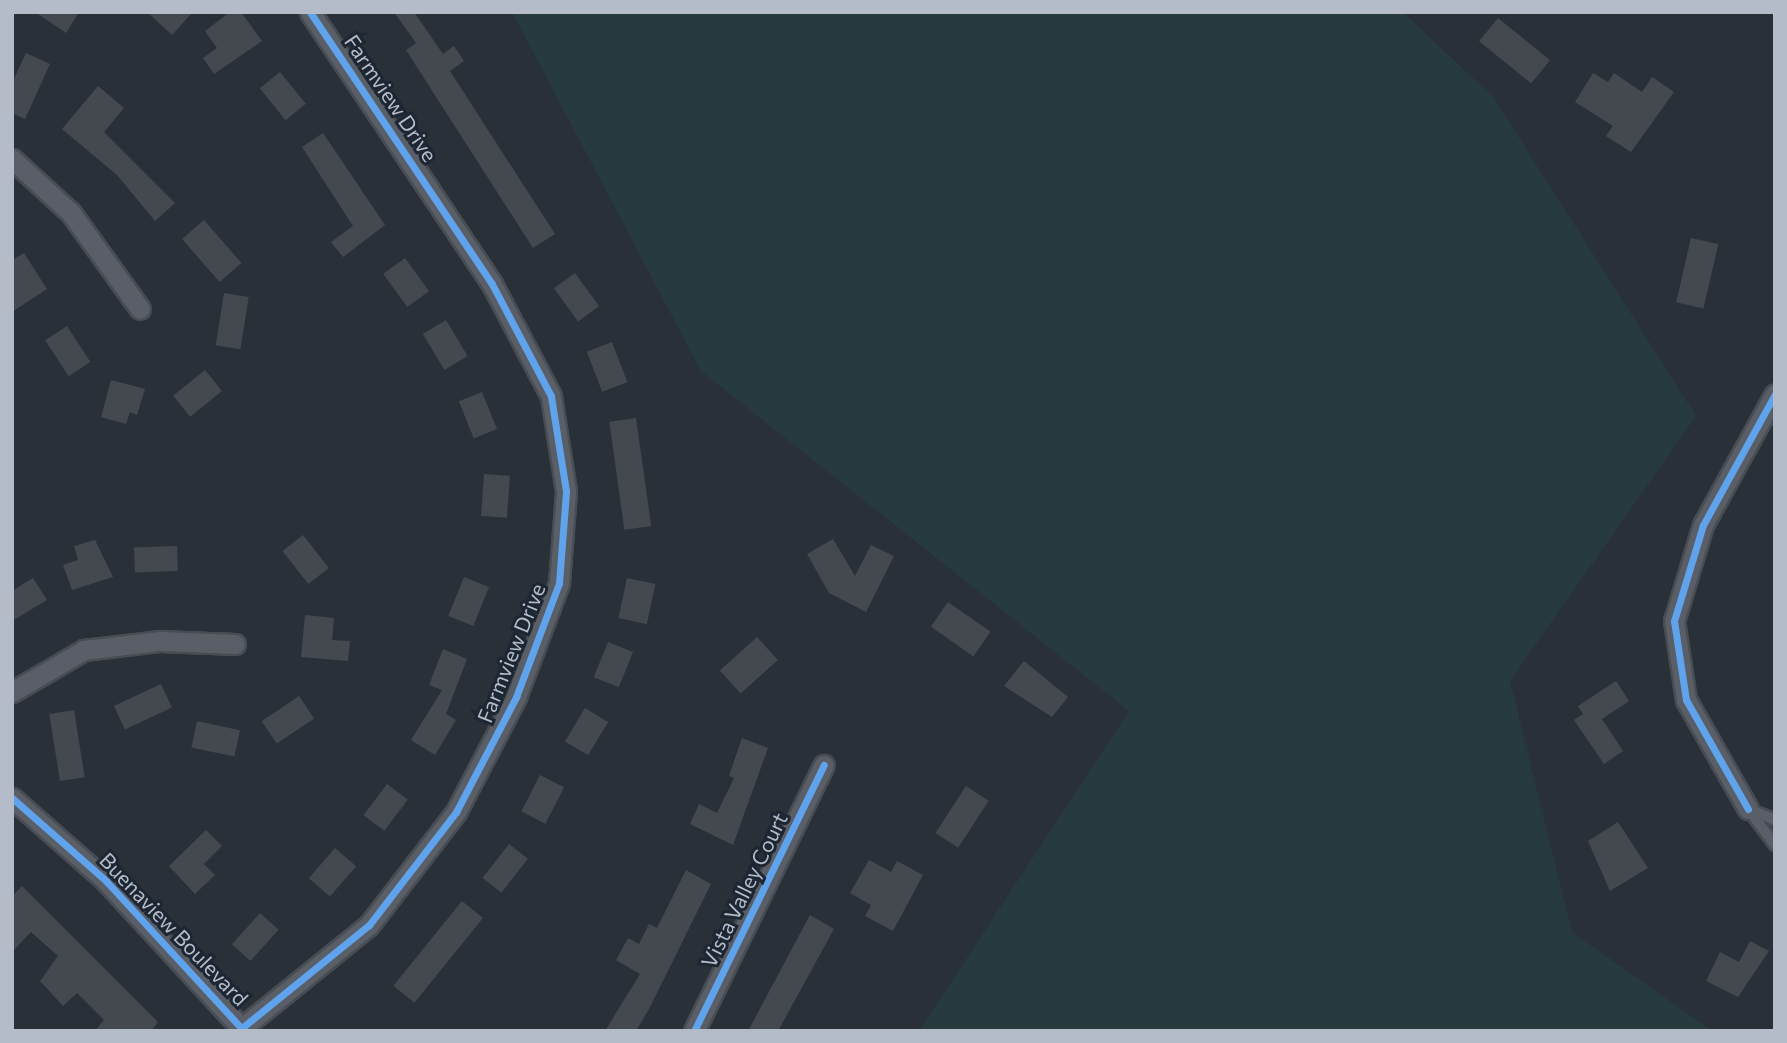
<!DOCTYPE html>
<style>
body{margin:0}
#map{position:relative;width:1787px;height:1043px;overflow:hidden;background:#2a3038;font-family:Commissioner,sans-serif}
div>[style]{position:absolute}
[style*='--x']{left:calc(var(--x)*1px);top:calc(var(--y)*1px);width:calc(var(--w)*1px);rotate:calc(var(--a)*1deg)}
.green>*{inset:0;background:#273a3e}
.building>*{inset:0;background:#444950;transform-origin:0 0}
.roads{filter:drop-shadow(2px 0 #484c53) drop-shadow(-2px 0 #484c53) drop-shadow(0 2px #484c53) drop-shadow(0 -2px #484c53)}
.service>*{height:10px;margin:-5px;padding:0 5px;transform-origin:5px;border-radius:5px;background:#5a5e66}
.minor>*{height:19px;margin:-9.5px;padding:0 9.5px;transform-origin:9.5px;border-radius:9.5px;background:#5a5e66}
.cycleway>*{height:7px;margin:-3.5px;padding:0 3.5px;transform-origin:3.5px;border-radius:3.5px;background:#60a3ed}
span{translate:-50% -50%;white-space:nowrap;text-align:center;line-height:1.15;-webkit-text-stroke:6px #1d2633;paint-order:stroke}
.street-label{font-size:21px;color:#b4bcc9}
.frame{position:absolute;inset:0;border:14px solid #b4bcc9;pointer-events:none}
</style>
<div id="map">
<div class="green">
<div style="clip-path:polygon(512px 12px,1403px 12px,1494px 98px,1696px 416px,1510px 681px,1572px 932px,1712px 1031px,919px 1031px,1129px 711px,701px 371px)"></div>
</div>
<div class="building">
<div style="clip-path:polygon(35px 12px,79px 12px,66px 33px)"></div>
<div style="clip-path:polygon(147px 12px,193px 12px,172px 35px)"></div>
<div style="clip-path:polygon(230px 12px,241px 12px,262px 41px,214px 74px,203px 58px,217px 48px,205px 31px)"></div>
<div style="clip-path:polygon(394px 12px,414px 12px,443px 54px,454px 46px,464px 61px,450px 71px,555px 234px,533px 248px,406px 50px,416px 43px)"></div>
<div style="left:1498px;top:18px;width:67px;height:30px;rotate:39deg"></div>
<div style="clip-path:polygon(26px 53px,50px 64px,25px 119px,12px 113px,12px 83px)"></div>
<div style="left:280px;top:72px;width:41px;height:26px;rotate:51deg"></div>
<div style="clip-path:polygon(1593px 73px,1608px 82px,1614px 73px,1642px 92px,1652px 77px,1674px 92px,1631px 152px,1606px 136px,1613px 126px,1575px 102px)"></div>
<div style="clip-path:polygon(98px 86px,124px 108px,104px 132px,175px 203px,155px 221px,117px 175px,62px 129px)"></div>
<div style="clip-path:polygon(323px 133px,385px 225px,343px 257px,331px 242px,353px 226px,302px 147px)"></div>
<div style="left:204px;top:220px;width:57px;height:29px;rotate:49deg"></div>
<div style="left:1691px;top:238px;width:28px;height:66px;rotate:13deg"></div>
<div style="clip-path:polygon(24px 253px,47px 289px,12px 312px,12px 260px)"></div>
<div style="left:405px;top:258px;width:41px;height:27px;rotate:54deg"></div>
<div style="left:575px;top:273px;width:41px;height:26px;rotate:54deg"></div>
<div style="left:224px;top:293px;width:25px;height:53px;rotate:9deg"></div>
<div style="left:446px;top:320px;width:42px;height:27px;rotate:59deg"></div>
<div style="left:67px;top:326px;width:43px;height:26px;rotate:57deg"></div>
<div style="left:612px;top:342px;width:43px;height:27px;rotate:69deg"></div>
<div style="left:205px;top:370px;width:27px;height:41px;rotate:51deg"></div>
<div style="clip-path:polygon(111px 380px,145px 389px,137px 415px,130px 412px,126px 424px,101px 417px)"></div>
<div style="left:482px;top:392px;width:40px;height:25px;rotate:68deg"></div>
<div style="left:636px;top:418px;width:109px;height:27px;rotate:82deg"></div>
<div style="left:484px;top:474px;width:26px;height:42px;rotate:4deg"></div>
<div style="left:303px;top:535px;width:42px;height:26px;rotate:52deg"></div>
<div style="clip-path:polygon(833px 539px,855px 576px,871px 545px,894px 556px,866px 612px,829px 593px,807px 554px)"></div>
<div style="clip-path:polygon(95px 540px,113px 577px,72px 590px,63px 565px,78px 560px,74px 546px)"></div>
<div style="left:177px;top:546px;width:25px;height:43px;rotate:88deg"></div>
<div style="left:464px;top:577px;width:27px;height:42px;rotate:22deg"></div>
<div style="clip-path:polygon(33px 578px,47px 600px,12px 621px,12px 591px)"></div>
<div style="left:627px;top:578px;width:29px;height:41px;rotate:12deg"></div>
<div style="left:948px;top:602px;width:52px;height:30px;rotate:35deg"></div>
<div style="clip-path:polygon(305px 615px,334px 618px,332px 640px,350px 641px,348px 661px,301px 657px)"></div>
<div style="left:757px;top:637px;width:31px;height:50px;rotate:48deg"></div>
<div style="left:608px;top:642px;width:27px;height:38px;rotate:22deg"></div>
<div style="clip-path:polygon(443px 649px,467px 659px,446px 714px,456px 720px,435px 755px,411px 740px,442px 690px,429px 685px)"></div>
<div style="clip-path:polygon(1024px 661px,1068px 697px,1052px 717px,1004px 686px)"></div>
<div style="clip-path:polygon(1616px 681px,1629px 701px,1602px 719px,1623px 751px,1604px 764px,1574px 720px,1583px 714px,1578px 706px)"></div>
<div style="left:161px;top:684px;width:26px;height:52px;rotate:65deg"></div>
<div style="left:299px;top:696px;width:27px;height:45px;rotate:56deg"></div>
<div style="left:585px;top:708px;width:27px;height:39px;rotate:31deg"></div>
<div style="left:74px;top:710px;width:68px;height:25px;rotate:81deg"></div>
<div style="left:197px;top:721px;width:44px;height:27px;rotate:12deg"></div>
<div style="clip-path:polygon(742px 738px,768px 748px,733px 845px,690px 824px,699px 804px,717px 813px,734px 778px,729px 776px)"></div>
<div style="left:540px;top:775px;width:27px;height:41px;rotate:27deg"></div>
<div style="left:387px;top:784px;width:26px;height:39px;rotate:37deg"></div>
<div style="left:966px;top:786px;width:27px;height:56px;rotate:33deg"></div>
<div style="clip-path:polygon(1618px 822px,1648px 868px,1610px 891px,1588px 841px)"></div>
<div style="clip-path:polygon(206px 830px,222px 846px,204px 864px,215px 875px,195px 894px,169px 866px)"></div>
<div style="left:509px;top:844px;width:24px;height:43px;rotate:38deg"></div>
<div style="left:335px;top:848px;width:28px;height:40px;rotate:41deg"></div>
<div style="clip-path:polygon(869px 860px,891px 872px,897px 861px,923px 875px,893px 931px,865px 916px,871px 905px,850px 893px)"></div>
<div style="clip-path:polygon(686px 870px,711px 884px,649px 1009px,636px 1031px,605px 1031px,640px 974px,616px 960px,628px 938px,639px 944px,649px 924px,657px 928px)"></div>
<div style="clip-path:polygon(22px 886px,158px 1022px,151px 1031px,95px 1031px,104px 1020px,77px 993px,63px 1006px,40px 981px,58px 956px,31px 932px,12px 952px,12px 896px)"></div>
<div style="left:462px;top:901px;width:27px;height:109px;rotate:39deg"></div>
<div style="left:260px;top:913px;width:25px;height:42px;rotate:42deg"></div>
<div style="clip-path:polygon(810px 915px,834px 929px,778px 1031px,748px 1031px)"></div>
<div style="clip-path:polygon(1750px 941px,1769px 951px,1738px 997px,1706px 981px,1720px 952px,1739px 962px)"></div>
</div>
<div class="roads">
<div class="service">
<div style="--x:1748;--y:809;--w:45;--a:53.1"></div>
<div style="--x:1749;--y:809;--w:28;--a:23"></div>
</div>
<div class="minor">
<div style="--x:12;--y:159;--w:80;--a:42.5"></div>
<div style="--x:71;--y:213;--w:118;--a:54.3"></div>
<div style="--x:12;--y:692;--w:83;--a:-30.3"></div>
<div style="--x:84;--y:650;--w:77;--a:-6.8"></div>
<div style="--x:160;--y:641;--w:75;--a:2.3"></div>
<div style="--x:12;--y:798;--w:125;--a:41.4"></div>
<div style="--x:106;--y:881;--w:204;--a:47.4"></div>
<div style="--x:1748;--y:809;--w:125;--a:-119.6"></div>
<div style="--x:1686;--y:700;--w:80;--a:-98.6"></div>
<div style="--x:1674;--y:621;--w:100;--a:-73.2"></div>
<div style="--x:1703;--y:525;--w:149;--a:-61.2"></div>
<div style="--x:243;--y:1027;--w:162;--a:-39"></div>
<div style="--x:369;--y:925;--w:143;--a:-52.4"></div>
<div style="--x:456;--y:812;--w:130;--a:-62.4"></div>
<div style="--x:516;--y:697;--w:122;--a:-69.3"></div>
<div style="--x:559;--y:583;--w:92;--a:-85.6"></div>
<div style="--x:566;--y:491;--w:96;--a:-99"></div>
<div style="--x:551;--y:396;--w:127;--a:-117.8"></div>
<div style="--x:492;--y:284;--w:327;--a:-123.8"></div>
<div style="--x:694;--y:1031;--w:296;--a:-64"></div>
</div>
</div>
<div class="cycleway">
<div style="--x:12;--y:798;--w:125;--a:41.4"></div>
<div style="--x:106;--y:881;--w:204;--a:47.4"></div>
<div style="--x:1748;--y:809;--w:125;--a:-119.6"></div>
<div style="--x:1686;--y:700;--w:80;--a:-98.6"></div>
<div style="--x:1674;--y:621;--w:100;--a:-73.2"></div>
<div style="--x:1703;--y:525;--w:149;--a:-61.2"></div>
<div style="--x:243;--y:1027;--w:162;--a:-39"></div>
<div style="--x:369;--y:925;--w:143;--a:-52.4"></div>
<div style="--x:456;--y:812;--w:130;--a:-62.4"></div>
<div style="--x:516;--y:697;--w:122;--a:-69.3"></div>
<div style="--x:559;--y:583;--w:92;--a:-85.6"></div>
<div style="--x:566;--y:491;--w:96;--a:-99"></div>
<div style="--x:551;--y:396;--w:127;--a:-117.8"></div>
<div style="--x:492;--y:284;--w:327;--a:-123.8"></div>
<div style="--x:694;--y:1031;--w:296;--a:-64"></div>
</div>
<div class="street-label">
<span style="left:391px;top:98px;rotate:56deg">Farmview Drive</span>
<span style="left:511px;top:653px;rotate:-68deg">Farmview Drive</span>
<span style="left:744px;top:890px;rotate:-64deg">Vista Valley Court</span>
<span style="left:174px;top:929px;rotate:46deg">Buenaview Boulevard</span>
</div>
<div class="frame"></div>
</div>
